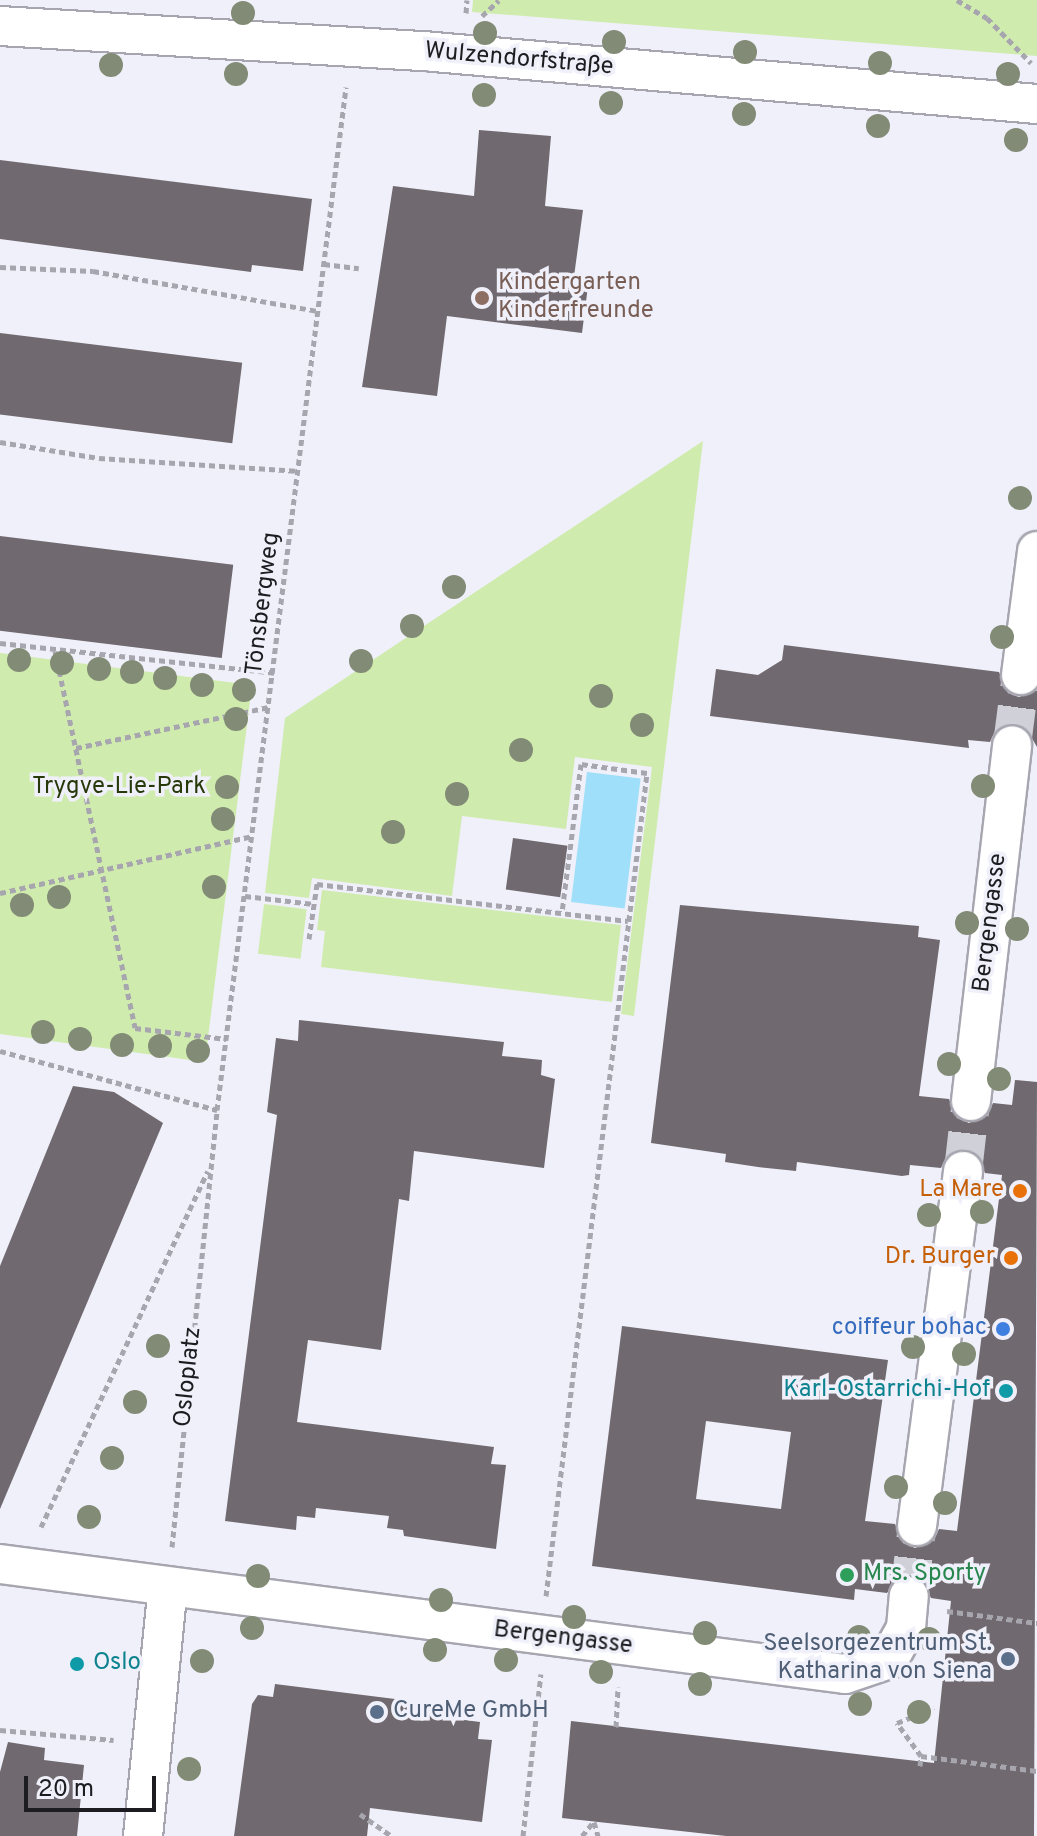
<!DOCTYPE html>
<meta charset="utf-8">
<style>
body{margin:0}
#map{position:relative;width:1037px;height:1836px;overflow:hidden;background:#f0f0fa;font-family:Overpass,sans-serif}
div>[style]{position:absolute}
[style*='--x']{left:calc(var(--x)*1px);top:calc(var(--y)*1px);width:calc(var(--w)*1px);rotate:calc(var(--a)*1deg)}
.green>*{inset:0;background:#d0ebae;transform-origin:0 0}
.water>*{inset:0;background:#9fdff9;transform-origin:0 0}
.building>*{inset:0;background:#70696f;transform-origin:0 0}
.street-tunnel>*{height:38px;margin-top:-19px;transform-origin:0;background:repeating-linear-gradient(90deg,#d0d0d9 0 38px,transparent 0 57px)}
.path>*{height:5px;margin-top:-2.5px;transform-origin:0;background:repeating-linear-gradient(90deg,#a7a6ae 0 6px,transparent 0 10px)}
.roads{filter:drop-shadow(2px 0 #a7a6b0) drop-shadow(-2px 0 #a7a6b0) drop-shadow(0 2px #a7a6b0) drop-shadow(0 -2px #a7a6b0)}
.street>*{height:38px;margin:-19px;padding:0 19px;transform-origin:19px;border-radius:19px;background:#fff}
.trees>*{width:24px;height:24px;margin:-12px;border-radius:50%;background:#828b75}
.dots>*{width:22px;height:22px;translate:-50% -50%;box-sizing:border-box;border:4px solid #f0f0fa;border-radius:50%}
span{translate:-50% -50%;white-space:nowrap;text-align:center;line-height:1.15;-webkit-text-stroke:7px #f0f0fa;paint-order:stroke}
.street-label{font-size:24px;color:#1d1c20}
.education-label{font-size:24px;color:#785e54}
.left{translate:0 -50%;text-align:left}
.park-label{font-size:24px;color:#283909}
.food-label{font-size:24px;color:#c56008}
.right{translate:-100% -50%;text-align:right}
.shop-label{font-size:24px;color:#366cbe}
.culture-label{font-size:24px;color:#0d838f}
.leisure-label{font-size:24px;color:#27864d}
.service-label{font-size:24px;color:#4e5e75}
.scale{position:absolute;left:24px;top:1776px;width:132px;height:36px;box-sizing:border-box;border:4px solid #1d1c20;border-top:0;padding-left:10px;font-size:24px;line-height:28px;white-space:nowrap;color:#1d1c20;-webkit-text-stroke:6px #f0f0fa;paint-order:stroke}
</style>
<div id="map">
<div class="green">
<div style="clip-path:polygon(473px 0,1037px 0,1037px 56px,472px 12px)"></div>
<div style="clip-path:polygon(703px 441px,634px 1016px,621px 1014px,652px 767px,575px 757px,566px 829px,462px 816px,452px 896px,312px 878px,309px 898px,265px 893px,285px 718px)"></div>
<div style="clip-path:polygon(0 653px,252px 685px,205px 1062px,0 1034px)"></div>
<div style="clip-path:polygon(322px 890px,621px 925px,612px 1002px,321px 967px,325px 931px,317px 930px)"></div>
<div style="left:264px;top:904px;width:43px;height:50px;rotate:7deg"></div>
</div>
<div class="water">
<div style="left:587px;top:772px;width:54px;height:131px;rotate:7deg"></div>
</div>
<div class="building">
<div style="clip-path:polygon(479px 130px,551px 136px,545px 206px,583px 210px,573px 284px,588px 286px,582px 333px,447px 316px,437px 396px,362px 387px,393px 186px,474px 196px)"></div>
<div style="clip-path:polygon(0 160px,312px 199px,303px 271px,252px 265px,251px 272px,0 239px)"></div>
<div style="left:0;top:333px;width:244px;height:81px;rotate:7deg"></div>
<div style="left:0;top:536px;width:235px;height:94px;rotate:7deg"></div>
<div style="clip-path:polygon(784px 645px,999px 672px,1008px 693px,1019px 697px,1037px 690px,1037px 747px,1026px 728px,1014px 723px,995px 731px,990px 742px,968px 740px,969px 748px,710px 716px,716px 669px,758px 675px,782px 660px)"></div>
<div style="left:513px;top:838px;width:55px;height:52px;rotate:8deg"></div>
<div style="clip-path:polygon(evenodd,680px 905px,919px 926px,918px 937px,940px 940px,919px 1096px,949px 1099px,957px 1118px,969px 1123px,988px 1115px,993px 1103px,1012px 1105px,1015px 1080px,1037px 1082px,1034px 1836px,726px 1836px,562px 1818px,571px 1721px,934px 1763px,951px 1601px,931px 1598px,921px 1578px,899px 1576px,887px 1593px,855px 1589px,854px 1600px,592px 1566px,622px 1326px,888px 1360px,865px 1521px,895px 1524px,903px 1543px,915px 1548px,934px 1540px,939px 1529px,957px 1531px,1002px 1175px,985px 1173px,977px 1154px,965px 1149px,946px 1157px,941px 1168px,910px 1165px,909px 1175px,902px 1176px,797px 1162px,796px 1171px,758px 1167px,725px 1162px,726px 1154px,651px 1143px,680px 905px,706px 1421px,791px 1432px,781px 1509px,696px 1499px,706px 1421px)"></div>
<div style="clip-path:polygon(299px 1020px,504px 1042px,502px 1056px,542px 1060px,541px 1075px,555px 1079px,544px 1168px,414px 1151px,409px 1201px,399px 1199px,381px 1350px,308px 1340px,297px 1422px,494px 1447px,491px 1464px,506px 1465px,496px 1549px,404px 1536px,403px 1530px,387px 1528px,389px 1516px,316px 1508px,315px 1518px,297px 1516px,296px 1530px,225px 1521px,277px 1115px,267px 1112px,276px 1038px,298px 1041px)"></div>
<div style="clip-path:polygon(73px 1086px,114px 1092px,163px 1123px,0 1509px,0 1266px)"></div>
<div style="clip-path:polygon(275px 1684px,443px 1705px,442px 1717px,480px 1722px,478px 1739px,492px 1740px,482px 1822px,370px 1808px,367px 1836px,234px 1836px,252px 1704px,258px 1695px,273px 1697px)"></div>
<div style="clip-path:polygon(8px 1742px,45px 1748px,44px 1760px,84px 1765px,77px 1836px,0 1836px,0 1772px)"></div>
</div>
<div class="street-tunnel">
<div style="--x:1012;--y:745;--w:71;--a:-82.7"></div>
<div style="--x:963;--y:1171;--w:70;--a:-83.5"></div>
<div style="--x:909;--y:1596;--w:70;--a:-83.5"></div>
</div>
<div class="path">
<div style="--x:957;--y:0;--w:35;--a:31"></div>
<div style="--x:987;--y:18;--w:63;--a:45.6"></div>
<div style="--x:466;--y:13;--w:13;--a:-86"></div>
<div style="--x:482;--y:16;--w:23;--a:-43"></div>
<div style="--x:324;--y:264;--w:35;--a:7"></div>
<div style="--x:0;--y:267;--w:93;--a:2.5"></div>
<div style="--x:93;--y:271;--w:229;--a:10.1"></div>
<div style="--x:0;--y:442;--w:100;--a:9.2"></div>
<div style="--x:99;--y:458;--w:200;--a:3.7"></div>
<div style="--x:0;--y:643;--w:276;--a:6.2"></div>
<div style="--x:55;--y:651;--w:385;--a:78"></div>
<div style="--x:135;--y:1028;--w:92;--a:6.9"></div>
<div style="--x:76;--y:748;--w:197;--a:-12"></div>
<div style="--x:0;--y:893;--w:259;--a:-12.7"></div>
<div style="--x:245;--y:896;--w:69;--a:6.6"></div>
<div style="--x:309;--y:939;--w:56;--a:-81.7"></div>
<div style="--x:317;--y:884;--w:313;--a:6.8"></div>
<div style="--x:0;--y:1051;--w:225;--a:15.2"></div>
<div style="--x:41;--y:1527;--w:393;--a:-64.9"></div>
<div style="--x:172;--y:1547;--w:439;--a:-84.1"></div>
<div style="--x:217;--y:1110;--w:1031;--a:-82.81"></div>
<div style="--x:546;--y:1596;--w:829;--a:-83"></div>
<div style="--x:647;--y:773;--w:67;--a:-172.2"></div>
<div style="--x:581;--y:764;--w:149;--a:97.3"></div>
<div style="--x:947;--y:1611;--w:91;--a:7.6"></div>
<div style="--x:616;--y:1727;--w:40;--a:-87.1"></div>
<div style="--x:0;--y:1730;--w:114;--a:5"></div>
<div style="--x:921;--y:1756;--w:117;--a:7.4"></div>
<div style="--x:920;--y:1766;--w:10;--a:-84"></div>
<div style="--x:921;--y:1756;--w:41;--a:-126"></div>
<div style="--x:897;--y:1723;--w:40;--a:-22"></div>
<div style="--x:360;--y:1814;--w:39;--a:35"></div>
<div style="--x:594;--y:1822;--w:15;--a:74"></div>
<div style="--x:523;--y:1836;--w:163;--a:-83.7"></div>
<div style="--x:582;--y:1836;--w:19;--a:-51"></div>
</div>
<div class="roads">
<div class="street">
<div style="--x:0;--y:26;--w:435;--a:3.4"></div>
<div style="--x:434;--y:52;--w:605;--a:4.93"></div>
<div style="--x:1021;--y:675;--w:125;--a:-82.6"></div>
<div style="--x:971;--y:1101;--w:358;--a:-83.4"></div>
<div style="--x:917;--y:1526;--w:358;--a:-82.6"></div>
<div style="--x:0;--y:1564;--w:852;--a:7.42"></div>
<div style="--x:845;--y:1674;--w:46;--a:-18.8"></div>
<div style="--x:889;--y:1659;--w:35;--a:-61"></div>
<div style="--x:906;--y:1628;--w:32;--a:-85"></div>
<div style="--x:143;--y:1836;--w:250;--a:-84.3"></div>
</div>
</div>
<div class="trees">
<div style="left:243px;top:13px"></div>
<div style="left:485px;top:33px"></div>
<div style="left:614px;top:42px"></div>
<div style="left:745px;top:52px"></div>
<div style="left:880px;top:63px"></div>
<div style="left:111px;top:65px"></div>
<div style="left:236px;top:74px"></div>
<div style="left:1008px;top:74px"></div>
<div style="left:484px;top:95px"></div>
<div style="left:611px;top:103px"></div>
<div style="left:744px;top:114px"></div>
<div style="left:878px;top:126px"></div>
<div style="left:1016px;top:140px"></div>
<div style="left:1020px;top:498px"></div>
<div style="left:454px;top:587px"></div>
<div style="left:412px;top:626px"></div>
<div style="left:1002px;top:637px"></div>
<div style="left:19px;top:660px"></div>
<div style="left:361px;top:661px"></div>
<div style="left:62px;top:663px"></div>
<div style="left:99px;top:669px"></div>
<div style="left:132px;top:672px"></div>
<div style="left:165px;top:678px"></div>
<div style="left:202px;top:685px"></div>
<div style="left:244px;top:690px"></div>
<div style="left:601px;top:696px"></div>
<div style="left:236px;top:719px"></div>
<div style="left:642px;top:725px"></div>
<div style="left:521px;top:750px"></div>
<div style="left:983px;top:786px"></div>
<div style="left:227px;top:787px"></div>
<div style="left:457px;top:794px"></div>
<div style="left:223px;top:819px"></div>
<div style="left:393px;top:832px"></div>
<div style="left:214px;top:887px"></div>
<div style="left:59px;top:897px"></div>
<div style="left:22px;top:905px"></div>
<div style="left:967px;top:923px"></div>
<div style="left:1017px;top:929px"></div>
<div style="left:43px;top:1032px"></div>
<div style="left:80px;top:1039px"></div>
<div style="left:122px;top:1045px"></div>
<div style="left:160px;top:1046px"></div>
<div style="left:198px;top:1051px"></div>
<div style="left:949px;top:1064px"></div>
<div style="left:999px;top:1079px"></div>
<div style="left:982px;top:1212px"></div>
<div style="left:929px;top:1215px"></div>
<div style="left:158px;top:1346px"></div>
<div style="left:913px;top:1347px"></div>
<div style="left:964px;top:1354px"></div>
<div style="left:135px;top:1402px"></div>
<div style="left:112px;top:1458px"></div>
<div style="left:896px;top:1487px"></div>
<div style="left:945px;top:1503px"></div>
<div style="left:89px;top:1517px"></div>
<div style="left:258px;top:1576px"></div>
<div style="left:441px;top:1600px"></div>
<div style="left:574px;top:1617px"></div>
<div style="left:252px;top:1628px"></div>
<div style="left:705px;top:1633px"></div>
<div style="left:859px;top:1637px"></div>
<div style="left:929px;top:1639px"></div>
<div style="left:435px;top:1650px"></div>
<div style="left:506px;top:1660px"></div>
<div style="left:202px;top:1661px"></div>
<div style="left:601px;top:1672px"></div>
<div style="left:700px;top:1684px"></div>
<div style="left:860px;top:1704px"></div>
<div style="left:919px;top:1712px"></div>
<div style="left:189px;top:1769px"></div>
</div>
<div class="dots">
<div style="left:482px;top:298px;background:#8d6e63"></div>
<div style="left:1020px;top:1191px;background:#e8710a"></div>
<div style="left:1011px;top:1258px;background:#e8710a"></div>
<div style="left:1003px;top:1329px;background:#3f7fe0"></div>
<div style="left:1006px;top:1391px;background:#0f9aa8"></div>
<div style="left:847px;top:1575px;background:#2e9e5b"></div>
<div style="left:1008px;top:1659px;background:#5c6f8a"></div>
<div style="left:77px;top:1664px;background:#0f9aa8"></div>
<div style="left:377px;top:1712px;background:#5c6f8a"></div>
</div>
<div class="street-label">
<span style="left:519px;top:60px;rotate:5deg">Wulzendorfstraße</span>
<span style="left:264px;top:604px;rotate:-83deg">Tönsbergweg</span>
<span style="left:991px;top:923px;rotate:-83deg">Bergengasse</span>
<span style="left:189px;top:1377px;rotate:-84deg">Osloplatz</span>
<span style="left:563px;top:1639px;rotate:7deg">Bergengasse</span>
</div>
<div class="education-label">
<span class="left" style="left:498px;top:298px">Kindergarten<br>Kinderfreunde</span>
</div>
<div class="park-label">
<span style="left:119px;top:788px">Trygve-Lie-Park</span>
</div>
<div class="food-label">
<span class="right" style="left:1004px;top:1191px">La Mare</span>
<span class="right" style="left:995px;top:1258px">Dr. Burger</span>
</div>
<div class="shop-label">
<span class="right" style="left:987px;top:1329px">coiffeur bohac</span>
</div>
<div class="culture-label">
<span class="right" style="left:990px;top:1391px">Karl-Ostarrichi-Hof</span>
<span class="left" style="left:93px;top:1664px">Oslo</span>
</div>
<div class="leisure-label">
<span class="left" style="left:863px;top:1575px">Mrs. Sporty</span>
</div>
<div class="service-label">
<span class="right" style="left:992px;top:1659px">Seelsorgezentrum St.<br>Katharina von Siena</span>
<span class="left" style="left:393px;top:1712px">CureMe GmbH</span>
</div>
<div class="scale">20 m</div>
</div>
